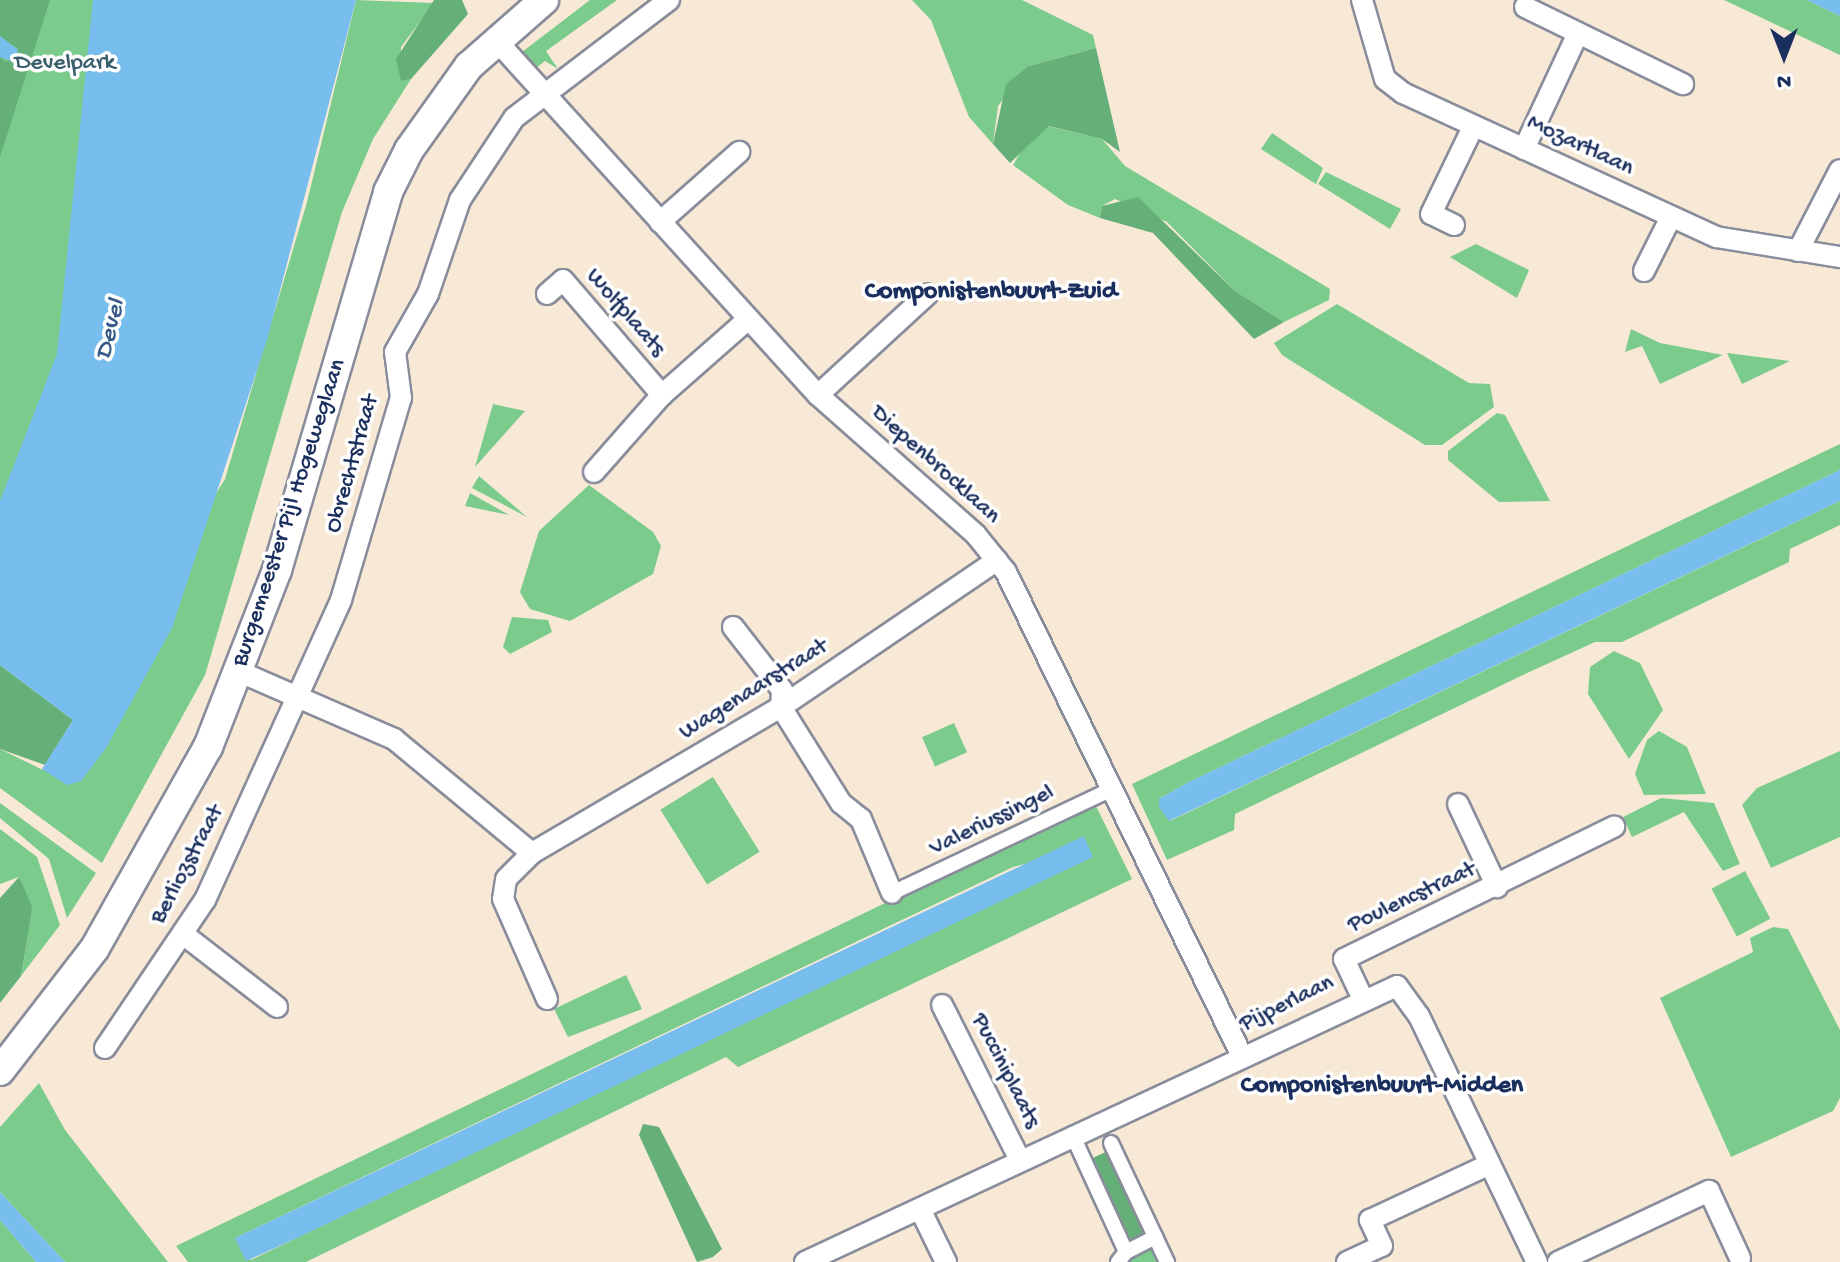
<!DOCTYPE html>
<style>
body{margin:0}
#map{position:relative;width:1840px;height:1262px;overflow:hidden;background:#f7e9d6;font-family:"Gochi Hand",sans-serif}
div>[style]{position:absolute}
[style*='--x']{left:calc(var(--x)*1px);top:calc(var(--y)*1px);width:calc(var(--w)*1px);rotate:calc(var(--a)*1deg)}
.green>*{inset:0;background:#7bcc8c;transform-origin:0 0}
.forest>*{inset:0;background:#64b078;transform-origin:0 0}
.water>*{inset:0;background:#77bdee}
.roads{filter:drop-shadow(2px 0 #898c9a) drop-shadow(-2px 0 #898c9a) drop-shadow(0 2px #898c9a) drop-shadow(0 -2px #898c9a)}
.pedestrian>*{height:14px;margin:-7px;padding:0 7px;transform-origin:7px;border-radius:7px;background:#fff}
.minor>*{height:20px;margin:-10px;padding:0 10px;transform-origin:10px;border-radius:10px;background:#fff}
.secondary>*{height:28px;margin:-14px;padding:0 14px;transform-origin:14px;border-radius:14px;background:#fff}
span{translate:-50% -50%;white-space:nowrap;text-align:center;line-height:1.15;-webkit-text-stroke:7px #fff;paint-order:stroke}
.park-label{font-size:24px;color:#385e6c}
.street-label{font-size:24px;color:#1b2f5e}
.neighbourhood-label{font-size:26px;color:#1b2f5e;font-weight:700}
.water-label{font-size:26px;color:#375a89;font-style:italic}
.north{position:absolute;left:1744px;top:16px;width:80px;height:80px;-webkit-text-stroke:6px #fff;paint-order:stroke;rotate:180deg;font-size:22px;font-weight:700;line-height:32px;text-align:center;color:#1b2f5e}
.north::after{content:'';display:block;margin:auto;width:28px;height:36px;background:#1b2f5e;clip-path:polygon(50% 0,100% 100%,50% 72%,0 100%)}
</style>
<div id="map">
<div class="green">
<div style="clip-path:polygon(0 0,145px 0,55px 373px,0 555px)"></div>
<div style="clip-path:polygon(356px 0,434px 3px,401px 47px,401px 80px,411px 79px,373px 139px,342px 212px,205px 675px,102px 863px,0 788px,0 749px,43px 770px,225px 479px,307px 202px)"></div>
<div style="clip-path:polygon(590px 0,617px 0,546px 51px,558px 69px,545px 61px,535px 69px,522px 52px)"></div>
<div style="clip-path:polygon(912px 0,1022px 0,1093px 35px,1096px 48px,1029px 66px,998px 106px,993px 144px,969px 117px,931px 20px)"></div>
<div style="clip-path:polygon(1724px 0,1807px 0,1840px 16px,1840px 55px)"></div>
<div style="clip-path:polygon(1048px 126px,1102px 139px,1125px 166px,1330px 289px,1329px 300px,1284px 322px,1235px 291px,1167px 222px,1115px 199px,1102px 206px,1100px 218px,1068px 205px,1013px 165px,1027px 141px)"></div>
<div style="clip-path:polygon(1272px 133px,1323px 168px,1316px 184px,1261px 149px)"></div>
<div style="clip-path:polygon(1326px 172px,1401px 209px,1390px 229px,1318px 184px)"></div>
<div style="clip-path:polygon(1476px 244px,1529px 270px,1517px 298px,1450px 257px)"></div>
<div style="clip-path:polygon(1337px 304px,1469px 383px,1490px 384px,1494px 407px,1442px 445px,1425px 445px,1282px 355px,1274px 343px)"></div>
<div style="clip-path:polygon(1631px 329px,1660px 343px,1723px 355px,1660px 384px,1642px 346px,1625px 352px)"></div>
<div style="clip-path:polygon(1727px 353px,1790px 361px,1742px 384px)"></div>
<div style="clip-path:polygon(493px 404px,525px 411px,475px 467px)"></div>
<div style="clip-path:polygon(1497px 413px,1505px 415px,1550px 501px,1499px 502px,1448px 460px,1448px 451px)"></div>
<div style="clip-path:polygon(1840px 444px,1840px 470px,1187px 783px,1159px 799px,1159px 807px,1170px 821px,1840px 501px,1840px 525px,1790px 549px,1789px 562px,1622px 642px,1595px 642px,1525px 674px,1235px 814px,1234px 830px,1167px 860px,1132px 784px)"></div>
<div style="clip-path:polygon(479px 476px,527px 517px,472px 488px)"></div>
<div style="clip-path:polygon(589px 485px,653px 532px,661px 546px,653px 574px,570px 621px,530px 609px,520px 592px,539px 531px)"></div>
<div style="clip-path:polygon(470px 493px,509px 515px,465px 506px)"></div>
<div style="clip-path:polygon(512px 617px,548px 620px,552px 632px,510px 654px,503px 647px)"></div>
<div style="clip-path:polygon(1614px 651px,1640px 663px,1663px 710px,1629px 759px,1588px 694px,1590px 667px)"></div>
<div style="left:954px;top:723px;width:32px;height:35px;rotate:66deg"></div>
<div style="clip-path:polygon(1659px 731px,1687px 747px,1706px 794px,1644px 795px,1635px 774px,1647px 740px)"></div>
<div style="clip-path:polygon(1840px 751px,1840px 837px,1771px 868px,1742px 805px,1757px 788px)"></div>
<div style="left:713px;top:777px;width:88px;height:62px;rotate:58deg"></div>
<div style="clip-path:polygon(1661px 798px,1714px 803px,1740px 864px,1723px 871px,1684px 812px,1632px 837px,1623px 817px)"></div>
<div style="clip-path:polygon(evenodd,1094px 802px,1132px 879px,738px 1067px,726px 1057px,306px 1262px,188px 1262px,176px 1246px,1094px 802px,1088px 849px,1092px 856px,251px 1260px,235px 1238px,1013px 867px,1088px 849px)"></div>
<div style="clip-path:polygon(0 803px,96px 873px,67px 918px,49px 859px,0 818px)"></div>
<div style="clip-path:polygon(0 829px,37px 857px,60px 925px,21px 976px,28px 935px,19px 877px,0 884px)"></div>
<div style="left:1745px;top:871px;width:54px;height:38px;rotate:62deg"></div>
<div style="clip-path:polygon(1773px 927px,1788px 929px,1840px 1030px,1840px 1098px,1833px 1111px,1731px 1157px,1660px 998px,1753px 952px,1750px 938px)"></div>
<div style="clip-path:polygon(626px 975px,642px 1009px,568px 1037px,554px 1009px)"></div>
<div style="clip-path:polygon(39px 1083px,65px 1130px,168px 1262px,65px 1262px,0 1192px,0 1127px)"></div>
<div style="clip-path:polygon(0 1220px,36px 1262px,0 1262px)"></div>
<div style="clip-path:polygon(1152px 1245px,1163px 1262px,1124px 1262px,1127px 1257px)"></div>
</div>
<div class="forest">
<div style="clip-path:polygon(0 0,50px 0,0 157px,0 57px,6px 62px,18px 49px,0 36px)"></div>
<div style="clip-path:polygon(434px 0,462px 0,468px 14px,411px 79px,401px 81px,396px 59px)"></div>
<div style="clip-path:polygon(1096px 48px,1120px 152px,1102px 139px,1049px 126px,1010px 163px,993px 144px,1006px 84px,1029px 66px)"></div>
<div style="clip-path:polygon(1138px 197px,1235px 291px,1284px 322px,1254px 339px,1153px 233px,1100px 218px,1102px 206px)"></div>
<div style="clip-path:polygon(0 665px,73px 720px,45px 765px,0 749px)"></div>
<div style="clip-path:polygon(19px 877px,32px 906px,28px 935px,21px 976px,0 1003px,0 898px)"></div>
<div style="clip-path:polygon(643px 1124px,659px 1127px,722px 1249px,713px 1257px,697px 1262px,639px 1135px)"></div>
<div style="left:1110px;top:1150px;width:94px;height:22px;rotate:65deg"></div>
</div>
<div class="water">
<div style="clip-path:polygon(93px 0,356px 0,267px 340px,172px 628px,106px 748px,81px 781px,67px 785px,42px 769px,73px 720px,0 665px,0 501px,57px 354px)"></div>
<div style="clip-path:polygon(1807px 0,1840px 0,1840px 16px)"></div>
<div style="clip-path:polygon(0 36px,18px 50px,14px 62px,0 57px)"></div>
<div style="clip-path:polygon(1840px 470px,1840px 501px,1169px 821px,1159px 807px,1159px 799px,1187px 783px)"></div>
<div style="clip-path:polygon(1084px 836px,1093px 857px,299px 1237px,246px 1261px,235px 1238px)"></div>
<div style="clip-path:polygon(0 1192px,65px 1262px,36px 1262px,0 1220px)"></div>
</div>
<div class="roads">
<div class="pedestrian">
<div style="--x:892;--y:893;--w:243;--a:-25.3"></div>
<div style="--x:1072;--y:1134;--w:130;--a:65.4"></div>
<div style="--x:1126;--y:1252;--w:13;--a:129"></div>
<div style="--x:1111;--y:1143;--w:132;--a:64.8"></div>
<div style="--x:1126;--y:1252;--w:33;--a:-27"></div>
</div>
<div class="minor">
<div style="--x:1362;--y:0;--w:82;--a:73.8"></div>
<div style="--x:1385;--y:79;--w:23;--a:38"></div>
<div style="--x:1403;--y:93;--w:345;--a:24.7"></div>
<div style="--x:1716;--y:237;--w:126;--a:9.2"></div>
<div style="--x:1525;--y:7;--w:176;--a:26"></div>
<div style="--x:495;--y:39;--w:481;--a:47.8"></div>
<div style="--x:818;--y:395;--w:211;--a:41.5"></div>
<div style="--x:976;--y:535;--w:48;--a:51"></div>
<div style="--x:1006;--y:572;--w:536;--a:64.01"></div>
<div style="--x:1524;--y:149;--w:128;--a:-65"></div>
<div style="--x:660;--y:222;--w:106;--a:-41.5"></div>
<div style="--x:1454;--y:225;--w:25;--a:-154"></div>
<div style="--x:1431;--y:214;--w:97;--a:-64.2"></div>
<div style="--x:1798;--y:251;--w:91;--a:-62.6"></div>
<div style="--x:1644;--y:271;--w:60;--a:-63.4"></div>
<div style="--x:547;--y:294;--w:21;--a:-41"></div>
<div style="--x:563;--y:280;--w:152;--a:49.3"></div>
<div style="--x:818;--y:395;--w:149;--a:-42.6"></div>
<div style="--x:594;--y:472;--w:103;--a:-48.6"></div>
<div style="--x:662;--y:395;--w:113;--a:-41.4"></div>
<div style="--x:733;--y:627;--w:80;--a:52.1"></div>
<div style="--x:782;--y:690;--w:17;--a:93"></div>
<div style="--x:781;--y:707;--w:113;--a:58"></div>
<div style="--x:841;--y:803;--w:26;--a:39"></div>
<div style="--x:861;--y:819;--w:80;--a:67.3"></div>
<div style="--x:240;--y:672;--w:168;--a:23.5"></div>
<div style="--x:394;--y:739;--w:179;--a:39.6"></div>
<div style="--x:1458;--y:804;--w:92;--a:64.8"></div>
<div style="--x:183;--y:934;--w:119;--a:37.8"></div>
<div style="--x:1362;--y:997;--w:42;--a:-115.3"></div>
<div style="--x:1344;--y:959;--w:301;--a:-26.1"></div>
<div style="--x:547;--y:999;--w:109;--a:-113.7"></div>
<div style="--x:503;--y:899;--w:20;--a:-81"></div>
<div style="--x:506;--y:879;--w:37;--a:-45"></div>
<div style="--x:532;--y:853;--w:289;--a:-30.4"></div>
<div style="--x:781;--y:707;--w:261;--a:-34.2"></div>
<div style="--x:942;--y:1005;--w:174;--a:63.3"></div>
<div style="--x:105;--y:1048;--w:179;--a:-56"></div>
<div style="--x:205;--y:900;--w:329;--a:-65.6"></div>
<div style="--x:341;--y:600;--w:211;--a:-73.5"></div>
<div style="--x:401;--y:398;--w:46;--a:-97.4"></div>
<div style="--x:395;--y:352;--w:67;--a:-60.4"></div>
<div style="--x:428;--y:294;--w:99;--a:-71.2"></div>
<div style="--x:460;--y:200;--w:98;--a:-56.6"></div>
<div style="--x:514;--y:118;--w:195;--a:-37.3"></div>
<div style="--x:920;--y:1209;--w:59;--a:63.9"></div>
<div style="--x:805;--y:1262;--w:653;--a:-25"></div>
<div style="--x:1397;--y:986;--w:37;--a:54"></div>
<div style="--x:1419;--y:1016;--w:273;--a:64.4"></div>
<div style="--x:1347;--y:1262;--w:38;--a:-25"></div>
<div style="--x:1382;--y:1246;--w:29;--a:-115"></div>
<div style="--x:1370;--y:1220;--w:132;--a:-25"></div>
<div style="--x:1558;--y:1262;--w:167;--a:-25.2"></div>
<div style="--x:1709;--y:1191;--w:74;--a:65.2"></div>
</div>
<div class="secondary">
<div style="--x:0;--y:1071;--w:155;--a:-52.3"></div>
<div style="--x:95;--y:948;--w:231;--a:-60.7"></div>
<div style="--x:208;--y:747;--w:190;--a:-68.7"></div>
<div style="--x:277;--y:570;--w:394;--a:-73.6"></div>
<div style="--x:388;--y:192;--w:47;--a:-63.4"></div>
<div style="--x:409;--y:150;--w:103;--a:-54.5"></div>
<div style="--x:469;--y:66;--w:100;--a:-41.3"></div>
</div>
</div>
<div class="park-label">
<span style="left:65px;top:64px">Develpark</span>
</div>
<div class="street-label">
<span style="left:1580px;top:146px;rotate:25deg">Mozartlaan</span>
<span style="left:625px;top:313px;rotate:49deg">Wolfplaats</span>
<span style="left:353px;top:464px;rotate:-74deg">Obrechtstraat</span>
<span style="left:935px;top:465px;rotate:42deg">Diepenbrocklaan</span>
<span style="left:290px;top:513px;rotate:-72deg">Burgemeester Pijl Hogeweglaan</span>
<span style="left:754px;top:690px;rotate:-32deg">Wagenaarstraat</span>
<span style="left:992px;top:821px;rotate:-26deg">Valeriussingel</span>
<span style="left:188px;top:865px;rotate:-62deg">Berliozstraat</span>
<span style="left:1412px;top:898px;rotate:-25deg">Poulencstraat</span>
<span style="left:1287px;top:1004px;rotate:-26deg">Pijperlaan</span>
<span style="left:1005px;top:1071px;rotate:63deg">Pucciniplaats</span>
</div>
<div class="neighbourhood-label">
<span style="left:991px;top:293px">Componistenbuurt-Zuid</span>
<span style="left:1382px;top:1087px">Componistenbuurt-Midden</span>
</div>
<div class="water-label">
<span style="left:112px;top:330px;rotate:-76deg">Devel</span>
</div>
<div class="north">N</div>
</div>
